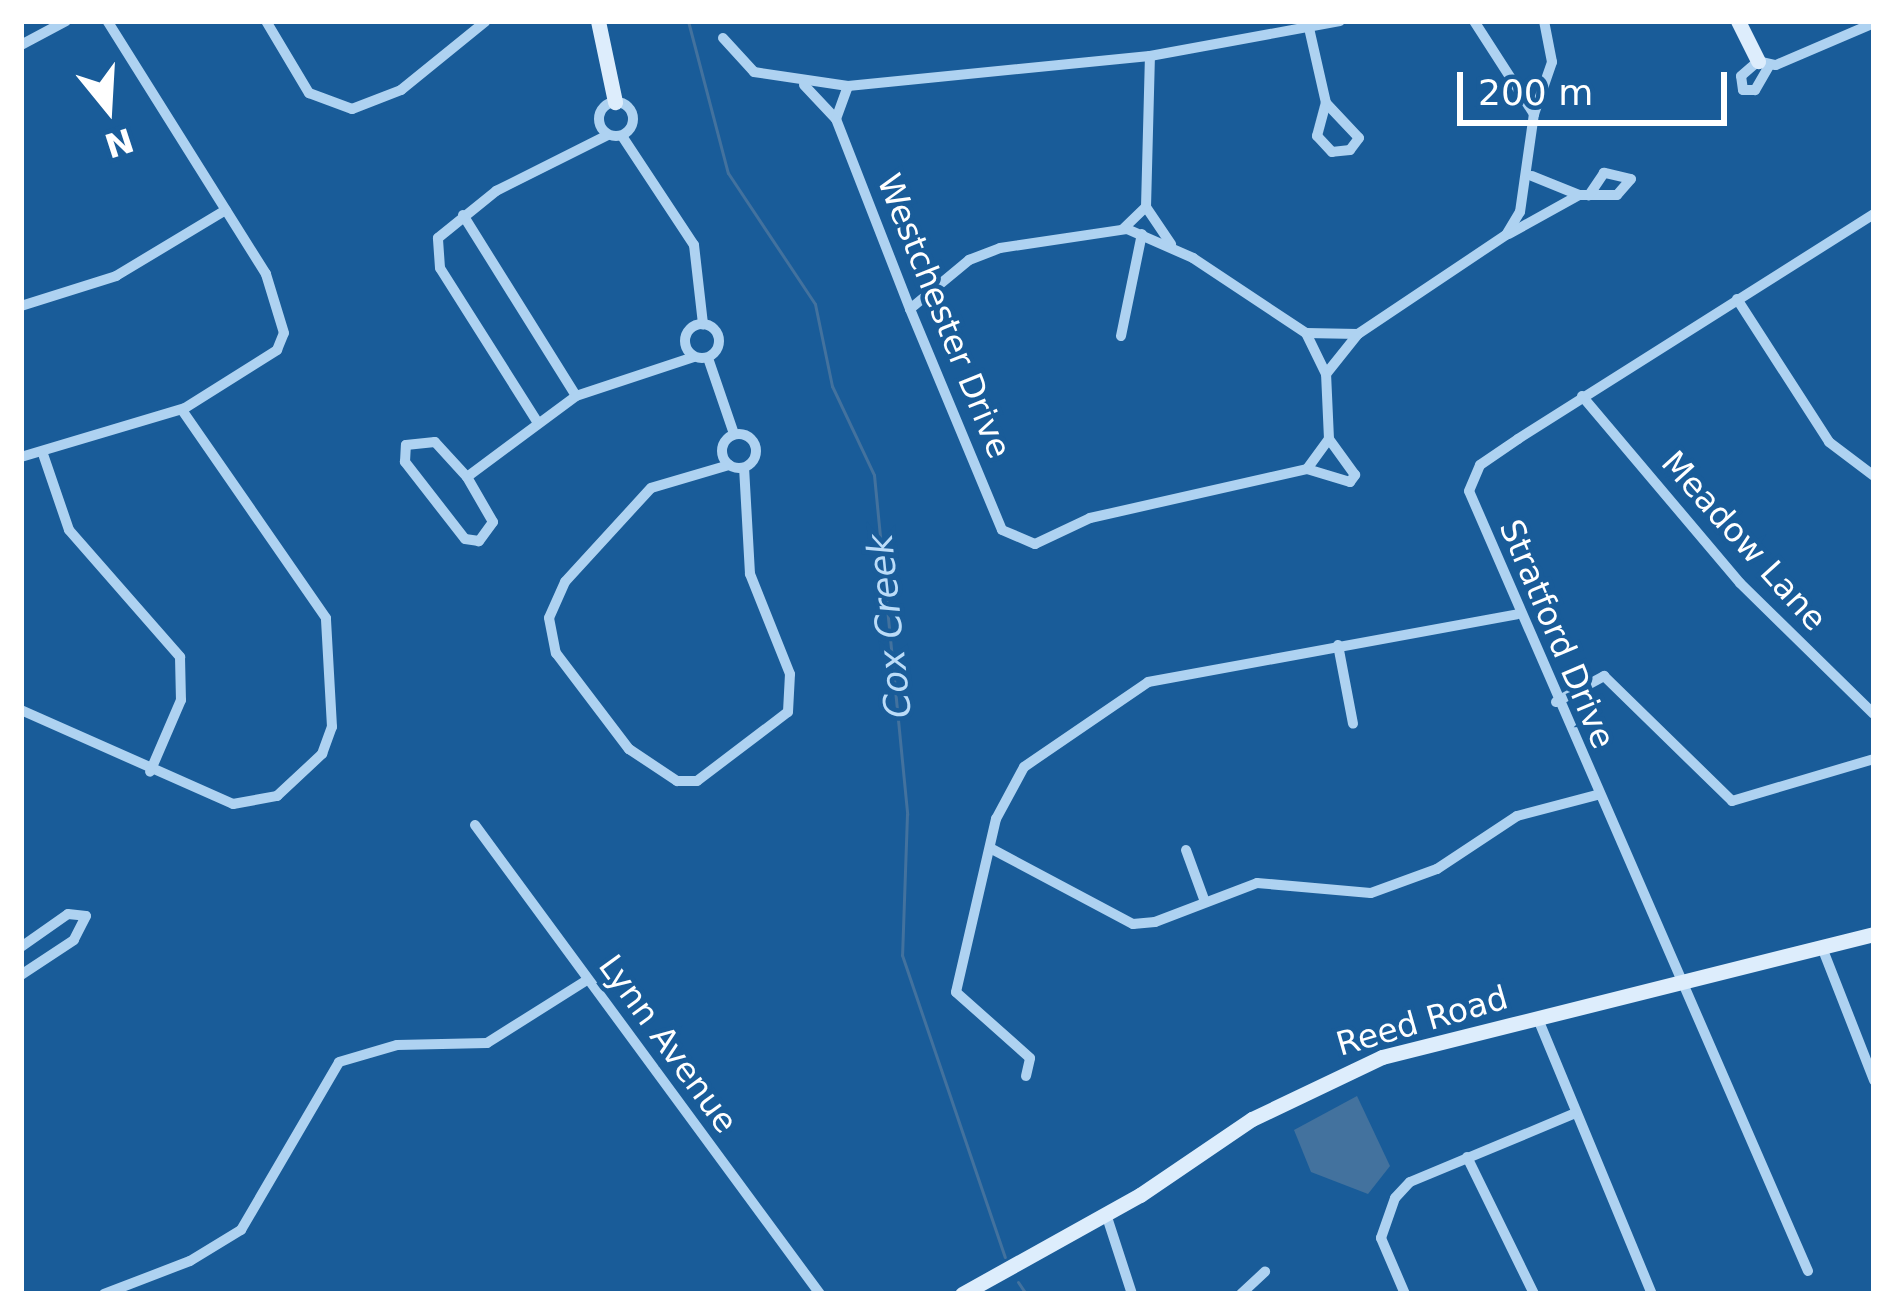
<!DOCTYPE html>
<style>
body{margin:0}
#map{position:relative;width:1895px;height:1315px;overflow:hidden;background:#195c99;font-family:"DejaVu Sans",sans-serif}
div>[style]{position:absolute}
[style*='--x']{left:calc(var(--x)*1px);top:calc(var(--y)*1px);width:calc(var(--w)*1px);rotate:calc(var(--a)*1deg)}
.water>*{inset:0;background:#43729e}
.stream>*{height:3px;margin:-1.5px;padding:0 1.5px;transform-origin:1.5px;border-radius:1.5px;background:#43729e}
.street>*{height:10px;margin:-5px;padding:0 5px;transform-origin:5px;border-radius:5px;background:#aed2f1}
.street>.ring{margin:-5px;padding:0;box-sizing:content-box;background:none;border:10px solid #aed2f1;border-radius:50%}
.secondary>*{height:15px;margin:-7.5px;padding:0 7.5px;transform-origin:7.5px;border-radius:7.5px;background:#ddedfc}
span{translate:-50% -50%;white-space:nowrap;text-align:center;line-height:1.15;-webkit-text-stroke:9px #195c99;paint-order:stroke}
.street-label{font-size:33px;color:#fff}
.water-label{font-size:36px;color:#bbdcf8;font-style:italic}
.frame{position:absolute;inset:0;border:24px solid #fff;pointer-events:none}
.north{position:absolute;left:48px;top:48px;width:120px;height:120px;-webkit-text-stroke:9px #195c99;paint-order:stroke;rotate:162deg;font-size:33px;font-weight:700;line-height:48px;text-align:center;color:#fff}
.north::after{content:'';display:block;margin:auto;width:42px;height:54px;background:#fff;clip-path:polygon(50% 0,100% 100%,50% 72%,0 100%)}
.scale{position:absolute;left:1457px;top:72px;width:270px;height:54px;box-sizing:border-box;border:6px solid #fff;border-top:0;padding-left:15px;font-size:36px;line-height:42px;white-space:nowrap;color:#fff;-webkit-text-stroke:9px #195c99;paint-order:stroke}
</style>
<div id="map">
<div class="water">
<div style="clip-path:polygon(1357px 1096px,1390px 1166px,1368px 1194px,1311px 1172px,1294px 1130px)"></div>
</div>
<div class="stream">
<div style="--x:688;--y:21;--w:157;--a:75.3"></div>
<div style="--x:728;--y:173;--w:157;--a:56.4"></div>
<div style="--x:815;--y:304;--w:84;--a:78.3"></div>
<div style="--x:832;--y:386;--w:98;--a:64.7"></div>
<div style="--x:874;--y:475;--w:341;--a:84.4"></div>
<div style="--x:907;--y:814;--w:141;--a:92"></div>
<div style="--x:902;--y:955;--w:319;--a:71.2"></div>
<div style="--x:1018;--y:1282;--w:14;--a:56"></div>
</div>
<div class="street">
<div style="--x:266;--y:21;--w:84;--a:59.2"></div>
<div style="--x:309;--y:93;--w:46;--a:20.4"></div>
<div style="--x:352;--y:109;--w:53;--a:-21.2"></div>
<div style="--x:401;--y:90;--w:109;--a:-39.1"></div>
<div style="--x:1474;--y:21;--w:111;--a:57.2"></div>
<div style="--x:1309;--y:28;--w:77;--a:77.2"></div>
<div style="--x:723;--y:38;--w:46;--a:47.6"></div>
<div style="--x:754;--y:72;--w:95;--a:8.5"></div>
<div style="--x:848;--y:86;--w:303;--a:-5.7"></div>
<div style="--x:1150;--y:56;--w:193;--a:-10.4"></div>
<div style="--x:21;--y:45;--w:51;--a:-28.1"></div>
<div style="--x:1769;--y:66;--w:28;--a:120"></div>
<div style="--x:1755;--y:90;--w:12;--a:180"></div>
<div style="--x:1743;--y:90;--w:14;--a:-98"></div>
<div style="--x:1741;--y:76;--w:23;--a:-41"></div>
<div style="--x:1758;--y:61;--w:18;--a:13"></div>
<div style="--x:1776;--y:65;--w:107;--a:-23.2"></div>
<div style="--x:804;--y:85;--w:47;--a:46.7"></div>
<div style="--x:848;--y:86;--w:35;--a:110"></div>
<div style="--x:836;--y:119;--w:204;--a:68.7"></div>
<div style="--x:910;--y:309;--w:239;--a:67.4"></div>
<div style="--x:1002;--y:530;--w:36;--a:23"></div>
<div style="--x:1035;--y:544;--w:61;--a:-25.3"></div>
<div style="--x:1090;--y:518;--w:222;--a:-12.7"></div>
<div style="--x:1307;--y:469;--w:37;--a:-54"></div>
<div style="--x:1329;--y:439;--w:65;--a:-92.6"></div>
<div style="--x:1326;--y:374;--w:51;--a:-51.3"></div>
<div style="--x:1358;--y:334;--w:178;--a:-33.8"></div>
<div style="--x:1506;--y:235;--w:27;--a:-59"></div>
<div style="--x:1520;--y:212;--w:99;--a:-81.9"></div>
<div style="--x:1534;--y:114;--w:55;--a:-70.9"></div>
<div style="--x:1552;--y:62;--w:42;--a:-101"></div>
<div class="ring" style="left:599px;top:102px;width:24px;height:24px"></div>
<div style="--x:1326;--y:103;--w:48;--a:46.7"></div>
<div style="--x:1359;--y:138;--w:15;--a:127"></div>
<div style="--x:1350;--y:150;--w:18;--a:174"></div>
<div style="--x:1332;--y:152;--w:22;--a:-133"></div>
<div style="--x:1317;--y:136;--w:34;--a:-75"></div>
<div style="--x:622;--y:136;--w:131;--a:56.6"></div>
<div style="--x:694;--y:245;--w:80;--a:83.5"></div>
<div style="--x:1579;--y:195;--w:38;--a:0"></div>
<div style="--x:1617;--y:195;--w:21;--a:-49"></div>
<div style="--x:1631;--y:179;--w:28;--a:-167"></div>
<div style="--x:1604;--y:173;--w:27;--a:124"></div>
<div style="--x:1146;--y:207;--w:45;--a:56"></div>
<div style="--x:463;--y:215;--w:213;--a:58"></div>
<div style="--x:1123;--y:229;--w:32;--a:-44"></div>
<div style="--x:1146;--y:207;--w:151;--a:-88.5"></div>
<div style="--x:1509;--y:234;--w:80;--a:-29.1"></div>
<div style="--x:1579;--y:195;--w:51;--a:-158"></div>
<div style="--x:1737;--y:299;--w:170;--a:57.2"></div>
<div style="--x:1829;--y:442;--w:56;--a:37.1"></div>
<div style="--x:21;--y:306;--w:100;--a:-17.5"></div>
<div style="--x:116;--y:276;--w:128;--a:-31"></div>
<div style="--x:910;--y:309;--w:77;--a:-39.7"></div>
<div style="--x:969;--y:260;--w:33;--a:-21"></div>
<div style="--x:1000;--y:248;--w:128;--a:-8.5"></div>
<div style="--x:1127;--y:229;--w:72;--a:23.7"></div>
<div style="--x:1193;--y:258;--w:136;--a:33.6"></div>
<div style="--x:1306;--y:333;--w:46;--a:64"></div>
<div class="ring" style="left:685px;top:324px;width:24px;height:24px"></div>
<div style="--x:1306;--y:333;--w:52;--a:1.1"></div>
<div style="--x:1121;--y:336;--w:104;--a:-78.4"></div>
<div style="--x:708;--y:358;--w:80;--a:71.1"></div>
<div style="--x:1582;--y:396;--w:245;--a:49.8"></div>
<div style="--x:1740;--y:583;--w:187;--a:44.4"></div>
<div style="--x:538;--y:423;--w:183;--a:-122.3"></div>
<div style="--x:440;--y:268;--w:30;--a:-94"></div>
<div style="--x:438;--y:238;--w:75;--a:-39"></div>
<div style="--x:496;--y:191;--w:125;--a:-26.6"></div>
<div class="ring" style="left:722px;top:434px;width:24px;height:24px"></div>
<div style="--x:43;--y:454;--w:80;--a:71.1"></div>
<div style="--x:69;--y:530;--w:169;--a:48.8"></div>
<div style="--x:180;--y:657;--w:43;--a:88.7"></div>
<div style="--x:181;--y:700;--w:78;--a:113.3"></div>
<div style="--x:21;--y:457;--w:171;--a:-16.6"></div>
<div style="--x:185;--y:408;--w:109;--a:-32.2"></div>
<div style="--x:277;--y:350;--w:18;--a:-68"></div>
<div style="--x:284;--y:333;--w:62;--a:-107"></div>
<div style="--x:266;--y:274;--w:299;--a:-122.1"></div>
<div style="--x:729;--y:465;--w:81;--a:163.6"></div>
<div style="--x:651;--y:488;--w:127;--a:132.5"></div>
<div style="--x:565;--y:582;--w:39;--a:114"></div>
<div style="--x:549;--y:618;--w:36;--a:79"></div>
<div style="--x:556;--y:653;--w:121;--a:52.8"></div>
<div style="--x:629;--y:749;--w:58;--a:33.7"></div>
<div style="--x:677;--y:781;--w:20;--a:0"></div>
<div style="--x:697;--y:781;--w:114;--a:-37.2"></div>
<div style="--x:788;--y:712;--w:38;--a:-87"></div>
<div style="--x:790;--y:674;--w:108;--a:-111.8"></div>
<div style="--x:750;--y:574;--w:106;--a:-93.2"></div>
<div style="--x:1307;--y:469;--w:45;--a:16.8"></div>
<div style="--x:1350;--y:482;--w:9;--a:-54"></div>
<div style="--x:1355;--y:475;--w:44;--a:-125.8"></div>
<div style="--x:467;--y:477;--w:52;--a:60"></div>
<div style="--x:493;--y:522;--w:24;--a:126"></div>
<div style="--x:479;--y:541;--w:14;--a:-172"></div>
<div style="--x:465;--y:539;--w:98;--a:-127.9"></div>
<div style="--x:405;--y:462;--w:17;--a:-87"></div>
<div style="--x:406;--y:445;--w:29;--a:-6"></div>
<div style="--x:435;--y:442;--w:47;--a:47.6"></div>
<div style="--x:467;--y:477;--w:136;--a:-36.6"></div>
<div style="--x:576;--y:396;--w:124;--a:-18.3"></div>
<div style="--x:1338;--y:645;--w:80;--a:79.2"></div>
<div style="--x:1556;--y:702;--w:55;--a:-28.4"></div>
<div style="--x:1604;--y:676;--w:179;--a:44.3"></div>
<div style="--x:1732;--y:801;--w:148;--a:-16.5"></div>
<div style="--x:21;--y:710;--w:232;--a:23.9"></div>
<div style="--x:233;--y:804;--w:45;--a:-10.3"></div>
<div style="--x:277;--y:796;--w:62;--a:-43"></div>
<div style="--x:322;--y:754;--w:29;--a:-70"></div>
<div style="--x:332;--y:727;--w:109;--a:-93.2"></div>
<div style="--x:326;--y:618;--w:253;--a:-124.7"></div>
<div style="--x:475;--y:825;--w:582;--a:53.66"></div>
<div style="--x:990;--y:848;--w:162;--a:28"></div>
<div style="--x:1133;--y:924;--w:22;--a:-5"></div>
<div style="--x:1155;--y:922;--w:109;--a:-20.9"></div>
<div style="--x:1257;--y:883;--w:114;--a:5"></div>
<div style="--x:1371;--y:893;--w:70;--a:-20"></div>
<div style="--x:1437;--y:869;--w:96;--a:-33.5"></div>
<div style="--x:1517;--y:816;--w:83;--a:-14.7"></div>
<div style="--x:1186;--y:850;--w:55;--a:69.9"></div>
<div style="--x:21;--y:947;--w:57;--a:-35.1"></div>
<div style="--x:68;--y:914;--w:18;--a:6"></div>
<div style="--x:86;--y:916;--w:27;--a:117"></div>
<div style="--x:74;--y:940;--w:64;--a:146.6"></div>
<div style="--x:1823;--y:950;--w:140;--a:68.6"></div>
<div style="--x:1538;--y:1019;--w:298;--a:67.5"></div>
<div style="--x:1026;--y:1076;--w:18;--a:-77"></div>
<div style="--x:1030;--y:1058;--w:99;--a:-138.3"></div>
<div style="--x:956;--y:992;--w:178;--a:-77"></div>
<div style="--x:996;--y:819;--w:59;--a:-61.7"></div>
<div style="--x:1024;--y:767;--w:150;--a:-34.4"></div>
<div style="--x:1148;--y:682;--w:375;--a:-10.4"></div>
<div style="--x:1467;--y:1157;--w:153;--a:63.9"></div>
<div style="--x:1106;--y:1214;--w:84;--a:72"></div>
<div style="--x:1808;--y:1271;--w:850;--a:-113.49"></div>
<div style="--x:1469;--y:491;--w:28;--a:-67"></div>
<div style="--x:1480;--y:465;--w:46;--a:-34.4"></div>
<div style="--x:1518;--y:439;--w:421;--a:-32.3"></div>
<div style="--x:104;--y:1294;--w:92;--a:-21"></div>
<div style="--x:190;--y:1261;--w:60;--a:-31.3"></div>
<div style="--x:241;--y:1230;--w:194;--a:-59.7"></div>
<div style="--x:339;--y:1062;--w:60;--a:-16.3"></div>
<div style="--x:397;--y:1045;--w:90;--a:-1.3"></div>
<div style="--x:487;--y:1043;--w:118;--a:-32.2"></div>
<div style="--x:1241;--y:1294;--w:33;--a:-43"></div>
<div style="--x:1405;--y:1294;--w:61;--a:-113.2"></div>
<div style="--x:1381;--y:1238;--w:42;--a:-70.7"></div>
<div style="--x:1395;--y:1198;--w:22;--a:-47"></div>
<div style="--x:1410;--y:1182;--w:177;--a:-22.6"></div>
</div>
<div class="secondary">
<div style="--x:598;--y:21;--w:83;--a:78.1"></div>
<div style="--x:1738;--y:21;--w:45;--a:63.4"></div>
<div style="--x:962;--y:1294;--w:204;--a:-29.1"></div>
<div style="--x:1140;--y:1195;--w:135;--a:-34.2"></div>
<div style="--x:1252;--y:1119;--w:144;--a:-25.5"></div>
<div style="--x:1382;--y:1057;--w:507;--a:-14.04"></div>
</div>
<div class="street-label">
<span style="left:944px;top:316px;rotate:68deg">Westchester Drive</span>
<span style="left:1744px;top:541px;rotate:48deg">Meadow Lane</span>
<span style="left:1557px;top:634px;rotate:67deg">Stratford Drive</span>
<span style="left:1422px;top:1021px;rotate:-16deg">Reed Road</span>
<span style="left:668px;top:1044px;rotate:54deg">Lynn Avenue</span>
</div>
<div class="water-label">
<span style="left:889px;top:626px;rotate:-96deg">Cox Creek</span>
</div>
<div class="frame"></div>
<div class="north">N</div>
<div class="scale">200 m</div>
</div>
